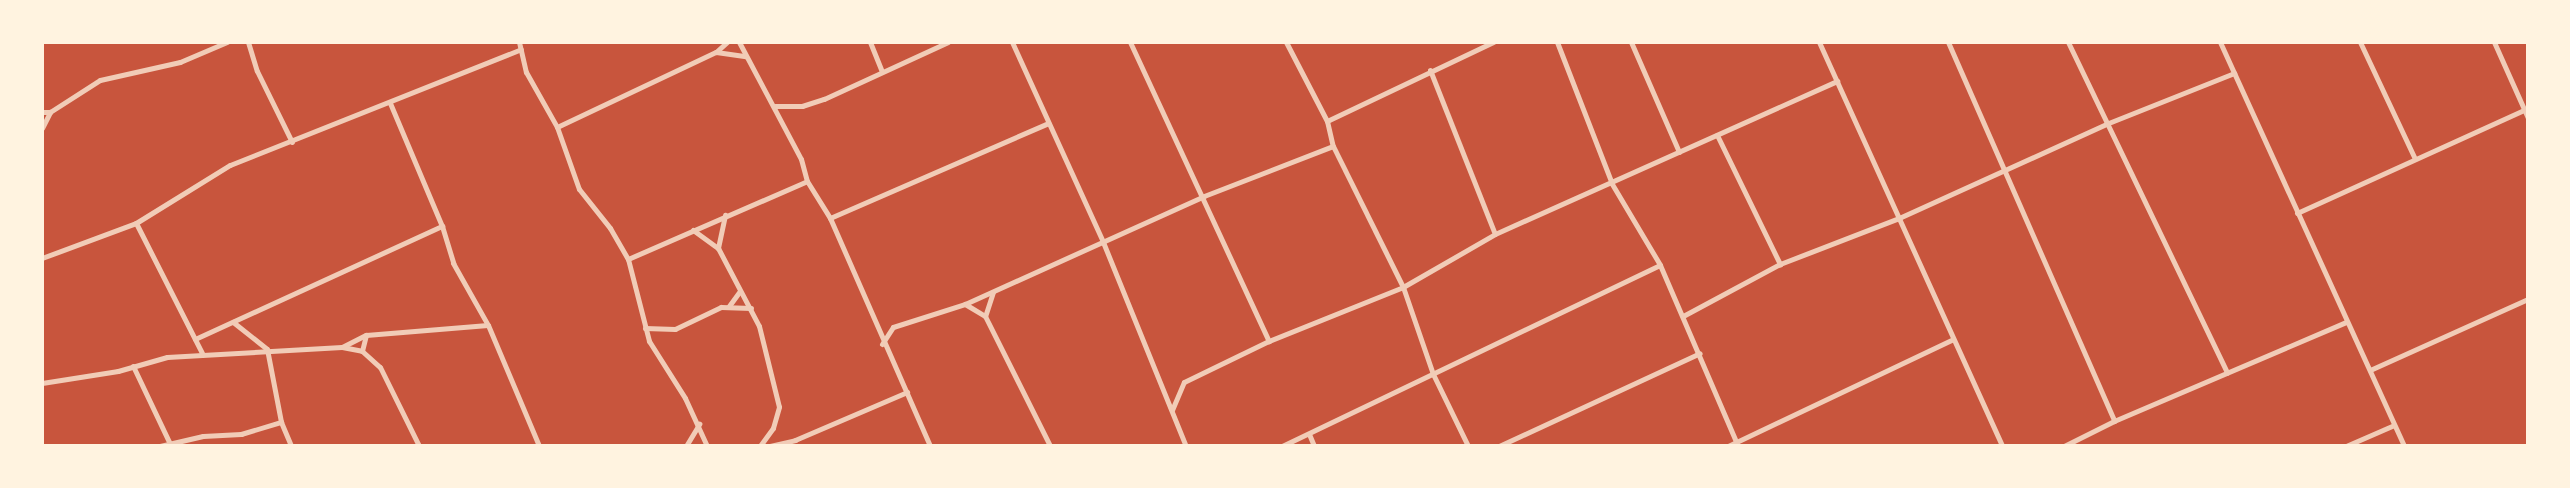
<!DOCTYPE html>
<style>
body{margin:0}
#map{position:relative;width:2570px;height:488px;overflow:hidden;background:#c8553d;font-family:"Work Sans",sans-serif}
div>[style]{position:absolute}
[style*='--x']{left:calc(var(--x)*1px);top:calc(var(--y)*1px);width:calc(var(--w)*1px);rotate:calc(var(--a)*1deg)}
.minor>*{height:5px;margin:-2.5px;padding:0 2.5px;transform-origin:2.5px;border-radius:2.5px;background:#f1ccb7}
span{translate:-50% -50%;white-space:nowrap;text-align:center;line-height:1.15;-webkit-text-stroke:6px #fff3e0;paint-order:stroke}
.frame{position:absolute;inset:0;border:44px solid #fff3e0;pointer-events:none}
</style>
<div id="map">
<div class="minor">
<div style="--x:248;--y:42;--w:30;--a:73"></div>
<div style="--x:257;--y:71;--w:79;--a:63.8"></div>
<div style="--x:519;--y:42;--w:31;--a:77"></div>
<div style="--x:526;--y:72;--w:63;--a:60.6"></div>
<div style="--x:557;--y:127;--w:66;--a:70.5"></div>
<div style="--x:579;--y:189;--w:50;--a:51.5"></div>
<div style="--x:610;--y:228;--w:36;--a:60"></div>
<div style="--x:628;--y:259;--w:85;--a:75.6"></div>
<div style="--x:649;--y:341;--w:67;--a:57.7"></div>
<div style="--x:685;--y:398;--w:53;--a:65.4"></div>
<div style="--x:739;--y:42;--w:132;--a:62.1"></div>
<div style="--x:801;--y:159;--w:23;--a:75"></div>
<div style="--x:807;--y:181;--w:44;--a:58.1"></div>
<div style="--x:830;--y:218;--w:249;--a:66.3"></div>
<div style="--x:870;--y:42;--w:31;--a:68"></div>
<div style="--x:1012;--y:42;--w:220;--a:65.5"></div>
<div style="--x:1103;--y:242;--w:220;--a:67.9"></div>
<div style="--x:1130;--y:42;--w:330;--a:65.1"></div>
<div style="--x:1286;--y:42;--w:89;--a:62.6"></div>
<div style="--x:1327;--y:121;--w:26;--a:77"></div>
<div style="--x:1333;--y:146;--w:157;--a:63.6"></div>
<div style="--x:1403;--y:287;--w:92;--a:71"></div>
<div style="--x:1433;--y:374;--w:80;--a:64.1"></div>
<div style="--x:1557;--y:42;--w:152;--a:68.8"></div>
<div style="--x:1612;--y:184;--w:94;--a:59.3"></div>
<div style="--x:1660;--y:265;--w:197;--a:66.7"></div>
<div style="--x:1631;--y:42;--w:120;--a:66.4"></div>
<div style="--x:1819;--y:42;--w:444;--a:65.6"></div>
<div style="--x:1948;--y:42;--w:414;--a:66.3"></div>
<div style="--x:2068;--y:42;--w:367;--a:64.3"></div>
<div style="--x:2220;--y:42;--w:444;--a:65.5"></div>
<div style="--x:2360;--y:42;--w:129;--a:64.8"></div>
<div style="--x:2494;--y:42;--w:83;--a:65.9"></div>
<div style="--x:716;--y:52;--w:30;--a:8"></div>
<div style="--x:1430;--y:70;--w:176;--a:68.4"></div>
<div style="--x:390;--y:103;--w:134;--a:67.1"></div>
<div style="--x:442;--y:226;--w:39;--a:73"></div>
<div style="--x:453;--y:263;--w:71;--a:60.6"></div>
<div style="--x:488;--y:325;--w:131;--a:67.1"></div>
<div style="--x:775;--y:106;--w:27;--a:0"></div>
<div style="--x:802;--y:106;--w:23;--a:-18"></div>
<div style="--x:824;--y:99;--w:136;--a:-24.7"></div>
<div style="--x:42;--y:112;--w:8;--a:0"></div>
<div style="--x:50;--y:112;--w:59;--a:-32.6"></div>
<div style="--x:100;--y:80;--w:82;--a:-12.7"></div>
<div style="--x:180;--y:62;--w:51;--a:-23.1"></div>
<div style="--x:1327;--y:121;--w:184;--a:-25.4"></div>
<div style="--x:557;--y:127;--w:176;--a:-25.3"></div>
<div style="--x:716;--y:52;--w:15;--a:-42"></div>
<div style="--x:42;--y:128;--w:18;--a:-63"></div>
<div style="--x:1717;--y:135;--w:144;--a:64"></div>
<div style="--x:2297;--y:213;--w:254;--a:-24.4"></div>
<div style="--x:830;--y:218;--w:238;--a:-23.5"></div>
<div style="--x:136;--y:223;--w:146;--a:63.1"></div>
<div style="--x:693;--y:230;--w:31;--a:36"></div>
<div style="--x:718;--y:248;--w:88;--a:62.3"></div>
<div style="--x:759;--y:326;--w:83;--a:76.1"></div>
<div style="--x:779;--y:407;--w:22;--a:106"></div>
<div style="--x:773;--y:428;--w:22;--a:126"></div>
<div style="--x:718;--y:248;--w:34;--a:-78"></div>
<div style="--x:42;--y:258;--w:100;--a:-20.4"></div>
<div style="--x:136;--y:223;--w:110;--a:-31.7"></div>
<div style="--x:230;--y:165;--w:313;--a:-21.7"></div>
<div style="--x:628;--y:259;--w:195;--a:-23.5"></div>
<div style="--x:993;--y:292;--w:25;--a:108"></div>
<div style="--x:985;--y:316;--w:145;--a:63.4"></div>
<div style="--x:965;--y:304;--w:23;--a:31"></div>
<div style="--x:729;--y:306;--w:17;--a:-54"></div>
<div style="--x:1683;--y:316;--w:110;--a:-28.2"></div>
<div style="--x:1780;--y:264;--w:128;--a:-21.1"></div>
<div style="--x:1899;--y:218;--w:227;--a:-24.4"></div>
<div style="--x:2106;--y:124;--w:138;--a:-21.7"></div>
<div style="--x:233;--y:322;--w:43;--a:38.5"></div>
<div style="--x:267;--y:349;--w:74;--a:79.1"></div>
<div style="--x:281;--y:422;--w:26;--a:67"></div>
<div style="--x:645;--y:328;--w:30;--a:2"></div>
<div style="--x:675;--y:329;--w:51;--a:-25.6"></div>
<div style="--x:721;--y:307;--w:30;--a:2"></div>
<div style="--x:195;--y:339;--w:272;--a:-24.6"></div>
<div style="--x:882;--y:344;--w:20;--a:-57"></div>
<div style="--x:893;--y:327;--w:76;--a:-17.7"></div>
<div style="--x:965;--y:304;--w:262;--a:-24.3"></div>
<div style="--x:1204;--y:196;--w:138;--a:-21.2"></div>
<div style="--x:342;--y:347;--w:20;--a:11"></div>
<div style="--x:362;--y:351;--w:24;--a:42"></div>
<div style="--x:380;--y:367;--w:88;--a:63.7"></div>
<div style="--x:362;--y:351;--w:16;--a:-76"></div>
<div style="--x:133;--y:366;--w:89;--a:64.6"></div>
<div style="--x:2370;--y:370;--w:173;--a:-24.2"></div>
<div style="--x:42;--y:383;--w:77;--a:-9"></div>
<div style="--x:118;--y:371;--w:51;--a:-15.9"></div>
<div style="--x:167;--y:357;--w:175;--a:-3.3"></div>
<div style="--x:342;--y:347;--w:27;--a:-27"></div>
<div style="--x:366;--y:335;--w:122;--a:-4.7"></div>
<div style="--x:1172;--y:410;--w:30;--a:-67"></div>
<div style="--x:1184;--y:382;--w:94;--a:-25.8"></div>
<div style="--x:1269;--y:341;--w:144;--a:-21.9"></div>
<div style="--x:1403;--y:287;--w:106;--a:-29.9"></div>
<div style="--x:1495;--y:234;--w:375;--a:-24.1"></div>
<div style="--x:1309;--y:434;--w:13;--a:67"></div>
<div style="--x:160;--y:446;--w:44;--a:-13.1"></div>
<div style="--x:203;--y:436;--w:38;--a:-3"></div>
<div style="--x:241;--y:434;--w:42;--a:-16.7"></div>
<div style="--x:686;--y:446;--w:26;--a:-59"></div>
<div style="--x:770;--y:446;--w:26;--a:-13"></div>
<div style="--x:795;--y:440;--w:122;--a:-23.2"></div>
<div style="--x:1282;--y:446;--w:419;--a:-25.6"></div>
<div style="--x:1499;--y:446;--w:221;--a:-24.8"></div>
<div style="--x:1728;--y:446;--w:249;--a:-25.4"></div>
<div style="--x:2064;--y:446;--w:56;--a:-26.6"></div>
<div style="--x:2114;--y:421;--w:252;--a:-23.1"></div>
<div style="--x:2346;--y:446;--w:52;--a:-23.6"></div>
</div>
<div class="frame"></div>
</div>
